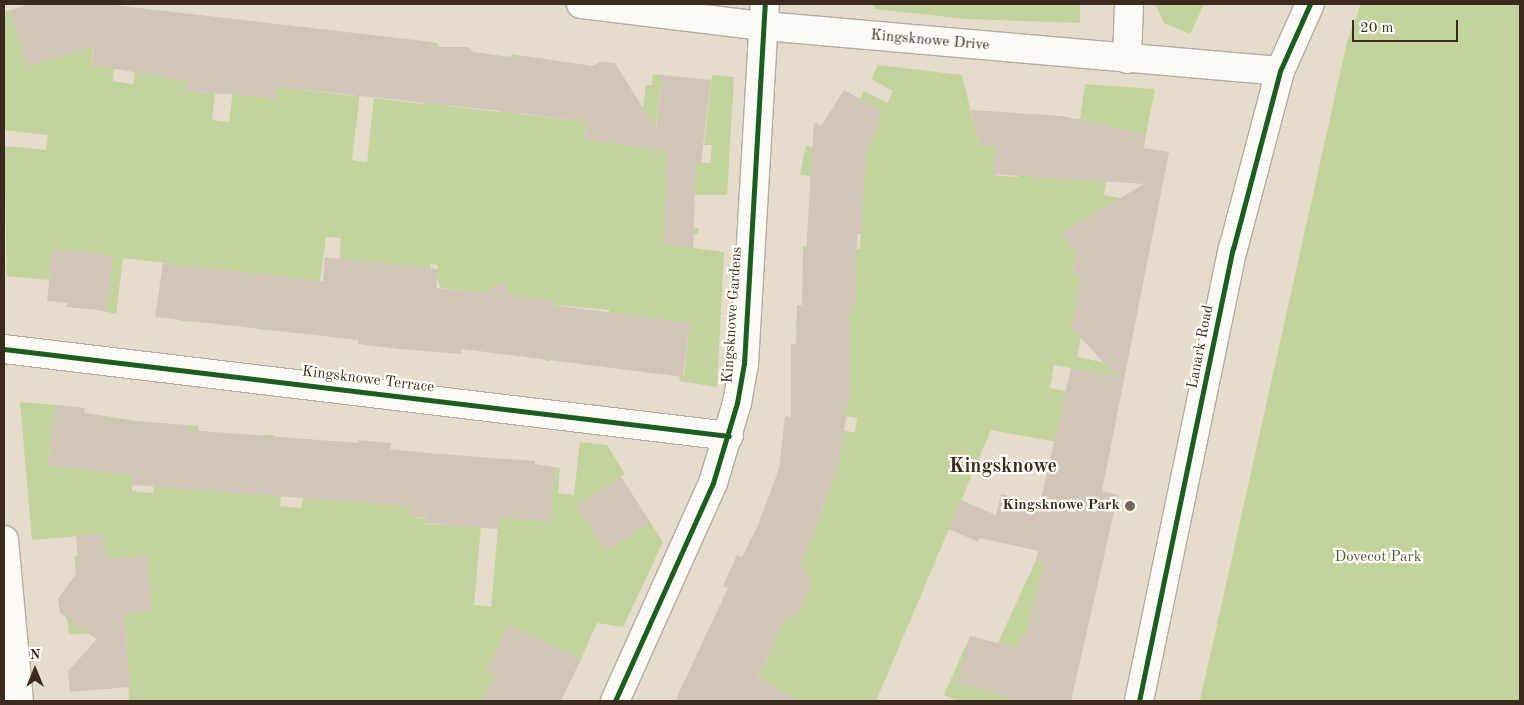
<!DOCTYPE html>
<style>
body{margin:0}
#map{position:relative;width:1524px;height:705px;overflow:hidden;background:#e6dccc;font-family:"Old Standard TT",serif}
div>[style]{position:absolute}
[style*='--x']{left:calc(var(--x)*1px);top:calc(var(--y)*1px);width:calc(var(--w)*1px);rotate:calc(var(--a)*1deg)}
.green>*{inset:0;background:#c2d39d}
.building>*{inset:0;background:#d0c5b7;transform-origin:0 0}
.roads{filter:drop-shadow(1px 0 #b3aca0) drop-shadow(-1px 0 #b3aca0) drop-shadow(0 1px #b3aca0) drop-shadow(0 -1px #b3aca0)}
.minor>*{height:28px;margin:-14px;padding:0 14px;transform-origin:14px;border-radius:14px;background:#fbfaf7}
.major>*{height:28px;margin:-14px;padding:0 14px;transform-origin:14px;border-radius:14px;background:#fbfaf7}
.cycleway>*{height:5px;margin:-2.5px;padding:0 2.5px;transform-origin:2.5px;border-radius:2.5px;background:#1b5e20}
.dots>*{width:14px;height:14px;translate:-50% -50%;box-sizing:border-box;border:2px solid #fdfcf7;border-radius:50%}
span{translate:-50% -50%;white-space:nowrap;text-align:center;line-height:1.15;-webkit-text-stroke:4.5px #fdfcf7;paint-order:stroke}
.street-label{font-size:15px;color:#3b2a1e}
.poi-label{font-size:15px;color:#3b2a1e;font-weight:700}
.right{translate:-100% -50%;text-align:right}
.park-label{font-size:15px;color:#5b5b39}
.district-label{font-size:20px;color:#3b2a1e;font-weight:700}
.frame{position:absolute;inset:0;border:5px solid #3b2a1e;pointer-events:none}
.north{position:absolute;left:10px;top:645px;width:50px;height:50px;-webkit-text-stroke:4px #fdfcf7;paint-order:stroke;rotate:0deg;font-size:14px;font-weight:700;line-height:20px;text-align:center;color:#3b2a1e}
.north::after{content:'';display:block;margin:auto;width:18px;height:22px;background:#3b2a1e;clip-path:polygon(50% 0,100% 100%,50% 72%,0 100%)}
.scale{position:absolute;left:1352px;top:20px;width:106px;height:22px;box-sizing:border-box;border:2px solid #3b2a1e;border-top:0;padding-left:6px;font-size:15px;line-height:18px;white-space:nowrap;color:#3b2a1e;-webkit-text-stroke:4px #fdfcf7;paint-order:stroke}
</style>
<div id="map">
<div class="green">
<div style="clip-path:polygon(61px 4px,99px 4px,91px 64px,114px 67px,113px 81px,133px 84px,135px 69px,189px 77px,187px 91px,207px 93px,222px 24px,212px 120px,229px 122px,234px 81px,251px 95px,276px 98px,278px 87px,306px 65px,303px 90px,354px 96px,361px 40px,366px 41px,352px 160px,367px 162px,374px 98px,424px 104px,432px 42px,437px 43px,452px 78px,449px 106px,500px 112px,506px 56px,511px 57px,512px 54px,517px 55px,513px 84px,522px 85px,519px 114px,570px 120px,577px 65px,587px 122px,584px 138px,640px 128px,646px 85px,652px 85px,653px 74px,662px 75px,653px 149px,682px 153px,682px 161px,710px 163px,712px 145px,704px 145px,712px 75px,734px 77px,727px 195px,667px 194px,674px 225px,699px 228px,698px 234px,664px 231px,663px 244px,724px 252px,717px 387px,679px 381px,680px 376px,684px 376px,690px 323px,624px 315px,607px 341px,609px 310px,557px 305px,551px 361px,546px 361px,554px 300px,507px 296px,505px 286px,496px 286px,492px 294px,441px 288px,437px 278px,438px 265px,431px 264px,429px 277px,400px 265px,372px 262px,370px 281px,339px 268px,341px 238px,326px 237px,320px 281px,270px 275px,263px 330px,258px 329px,262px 295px,195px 267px,188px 322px,181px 321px,185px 284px,174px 264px,123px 258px,116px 314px,99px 310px,103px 253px,52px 249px,49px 280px,7px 276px,4px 146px,46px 150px,48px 135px,4px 130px,4px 12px,10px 10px,28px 66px,76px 51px)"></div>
<div style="clip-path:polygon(875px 4px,1080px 4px,1080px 23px,967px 19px,874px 9px)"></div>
<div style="clip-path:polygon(1155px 4px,1204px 4px,1190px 34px,1164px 23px)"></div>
<div style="clip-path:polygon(1361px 4px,1520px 4px,1520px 701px,1200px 701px,1347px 42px)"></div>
<div style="clip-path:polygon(878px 65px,962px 75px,979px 145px,996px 146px,994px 175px,1018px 177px,1020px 163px,1041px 164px,1040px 177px,1058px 178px,1074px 136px,1075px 119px,1080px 119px,1085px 84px,1155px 89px,1146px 135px,1117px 129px,1104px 195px,1158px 206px,1157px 215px,1131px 209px,1065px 238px,1068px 243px,1079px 246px,1073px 273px,1093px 278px,1077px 357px,1126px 367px,1124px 378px,1054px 365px,1050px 388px,1066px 391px,1083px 447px,991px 430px,876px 701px,788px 701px,784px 692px,757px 680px,776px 639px,755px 600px,789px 617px,797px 614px,811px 586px,750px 541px,754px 534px,777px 544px,783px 528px,811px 539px,829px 491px,778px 472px,782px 465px,844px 431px,855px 432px,857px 418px,846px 416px,849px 326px,796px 326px,796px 320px,824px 323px,848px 306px,855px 306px,856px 254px,803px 252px,803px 246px,860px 249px,864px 183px,810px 180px,810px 176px,800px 175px,806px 145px,856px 171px,880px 125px,861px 116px,868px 103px,860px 99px,864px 91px,887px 103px,893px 91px,871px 79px)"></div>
<div style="clip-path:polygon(20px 402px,55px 405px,48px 465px,99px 471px,105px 416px,136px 421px,132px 491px,153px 493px,154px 478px,185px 480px,189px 425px,198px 426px,197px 442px,260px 494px,265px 435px,274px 435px,270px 465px,284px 467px,280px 506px,301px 508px,303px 496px,332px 498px,337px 441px,344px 442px,352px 500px,403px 506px,414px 452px,409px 517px,426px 518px,426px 524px,448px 525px,487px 458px,474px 605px,491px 607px,499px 517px,555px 467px,560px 468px,558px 493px,574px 495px,580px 442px,607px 445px,625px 474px,577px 506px,606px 550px,650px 522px,663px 542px,623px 627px,597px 623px,581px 659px,509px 625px,487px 672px,547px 701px,497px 701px,485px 695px,482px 701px,129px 701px,126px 633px,69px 634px,67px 618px,151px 611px,146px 556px,75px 562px,74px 556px,106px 553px,104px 534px,32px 540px)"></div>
<div style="clip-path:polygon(1036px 560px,1044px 563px,1025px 638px,1017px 648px,998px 643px)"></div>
<div style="clip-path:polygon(970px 636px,958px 683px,1008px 696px,1006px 701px,958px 701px,944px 695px)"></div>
</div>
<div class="building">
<div style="clip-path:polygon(31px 4px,105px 4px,432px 42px,431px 47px,469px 47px,473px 52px,517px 58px,517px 55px,593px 66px,600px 62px,615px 63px,656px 129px,662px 75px,711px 80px,701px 163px,696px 162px,693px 248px,663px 245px,667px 151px,584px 139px,587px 122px,500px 111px,278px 87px,276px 98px,187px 91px,188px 81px,91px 65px,94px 46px,28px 66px,10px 10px)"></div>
<div style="clip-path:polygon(844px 90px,882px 111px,876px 123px,880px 125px,866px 152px,861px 234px,857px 234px,855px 306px,849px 306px,849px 395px,840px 461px,801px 566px,807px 569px,811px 586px,797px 614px,786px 618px,758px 677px,798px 701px,675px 701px,728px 588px,723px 586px,737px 555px,742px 557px,758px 525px,779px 469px,785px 416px,791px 417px,791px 344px,796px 344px,797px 305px,802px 305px,803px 252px,806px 252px,814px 122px,821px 126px)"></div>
<div style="clip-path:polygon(971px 110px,1062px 116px,1146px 135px,1144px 148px,1169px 152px,1102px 491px,1118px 495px,1071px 701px,1006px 701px,1008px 696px,957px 683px,970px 636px,1017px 648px,1020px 637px,1025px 638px,1044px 563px,1036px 560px,1038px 551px,980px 538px,978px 542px,949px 529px,961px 500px,996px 515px,1001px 494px,1040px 504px,1071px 368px,1116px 376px,1071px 327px,1081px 275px,1073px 273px,1077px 255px,1061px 233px,1144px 184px,993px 174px,996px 146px,979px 145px)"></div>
<div style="clip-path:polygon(52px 249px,104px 253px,103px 256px,113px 257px,107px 311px,67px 307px,67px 303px,47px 301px)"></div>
<div style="clip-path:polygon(325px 257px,438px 269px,436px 288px,485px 293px,502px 282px,513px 296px,554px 300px,553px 305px,690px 323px,683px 377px,462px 349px,461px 354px,399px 349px,358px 344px,358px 340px,155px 317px,163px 263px,323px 281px)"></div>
<div style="clip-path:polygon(55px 405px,85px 408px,84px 413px,105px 416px,105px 419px,189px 425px,189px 430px,358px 443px,358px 440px,391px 443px,390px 449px,427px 453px,535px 461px,535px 464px,555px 467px,550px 522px,499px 517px,498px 529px,426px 523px,426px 517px,409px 517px,410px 506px,132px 485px,132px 475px,48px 465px)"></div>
<div style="left:621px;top:477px;width:54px;height:53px;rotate:57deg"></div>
<div style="clip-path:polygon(104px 534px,107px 559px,147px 556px,152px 611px,124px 613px,130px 687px,70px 692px,68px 671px,97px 639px,60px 613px,58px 599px,76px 574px,75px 562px,78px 562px,76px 536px)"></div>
<div style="clip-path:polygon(509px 625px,581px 659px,561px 701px,482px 701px,494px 676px,486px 672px)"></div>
</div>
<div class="roads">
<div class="minor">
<div style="--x:581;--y:4;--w:184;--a:6.9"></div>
<div style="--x:764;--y:26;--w:518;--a:4.98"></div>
<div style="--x:1127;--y:59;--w:55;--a:-87.9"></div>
<div style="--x:4;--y:349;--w:730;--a:6.84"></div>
<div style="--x:4;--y:540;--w:162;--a:84.7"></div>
<div style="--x:615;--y:701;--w:239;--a:-65.8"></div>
<div style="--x:713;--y:483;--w:84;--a:-73.3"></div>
<div style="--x:737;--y:403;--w:40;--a:-80"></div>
<div style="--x:744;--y:364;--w:361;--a:-86.7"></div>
</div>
<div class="major">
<div style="--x:1139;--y:701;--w:462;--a:-78.3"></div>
<div style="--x:1233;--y:249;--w:184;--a:-75.2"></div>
<div style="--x:1280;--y:71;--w:73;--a:-65.9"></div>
</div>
</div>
<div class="cycleway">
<div style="--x:4;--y:349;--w:730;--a:6.84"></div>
<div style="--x:615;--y:701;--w:239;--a:-65.8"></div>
<div style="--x:713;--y:483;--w:84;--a:-73.3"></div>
<div style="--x:737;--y:403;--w:40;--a:-80"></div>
<div style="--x:744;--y:364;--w:361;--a:-86.7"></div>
<div style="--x:1139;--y:701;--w:462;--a:-78.3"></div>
<div style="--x:1233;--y:249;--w:184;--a:-75.2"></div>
<div style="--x:1280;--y:71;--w:73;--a:-65.9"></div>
</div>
<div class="dots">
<div style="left:1130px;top:506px;background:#77685b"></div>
</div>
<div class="street-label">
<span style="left:930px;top:41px;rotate:5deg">Kingsknowe Drive</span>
<span style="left:733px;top:315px;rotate:-86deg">Kingsknowe Gardens</span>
<span style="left:1201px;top:347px;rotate:-79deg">Lanark Road</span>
<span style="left:368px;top:380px;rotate:7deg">Kingsknowe Terrace</span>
</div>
<div class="poi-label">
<span class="right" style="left:1120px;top:506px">Kingsknowe Park</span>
</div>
<div class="park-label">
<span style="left:1378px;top:558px">Dovecot Park</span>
</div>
<div class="district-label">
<span style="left:1003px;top:467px">Kingsknowe</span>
</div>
<div class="frame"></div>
<div class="north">N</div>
<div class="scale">20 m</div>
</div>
